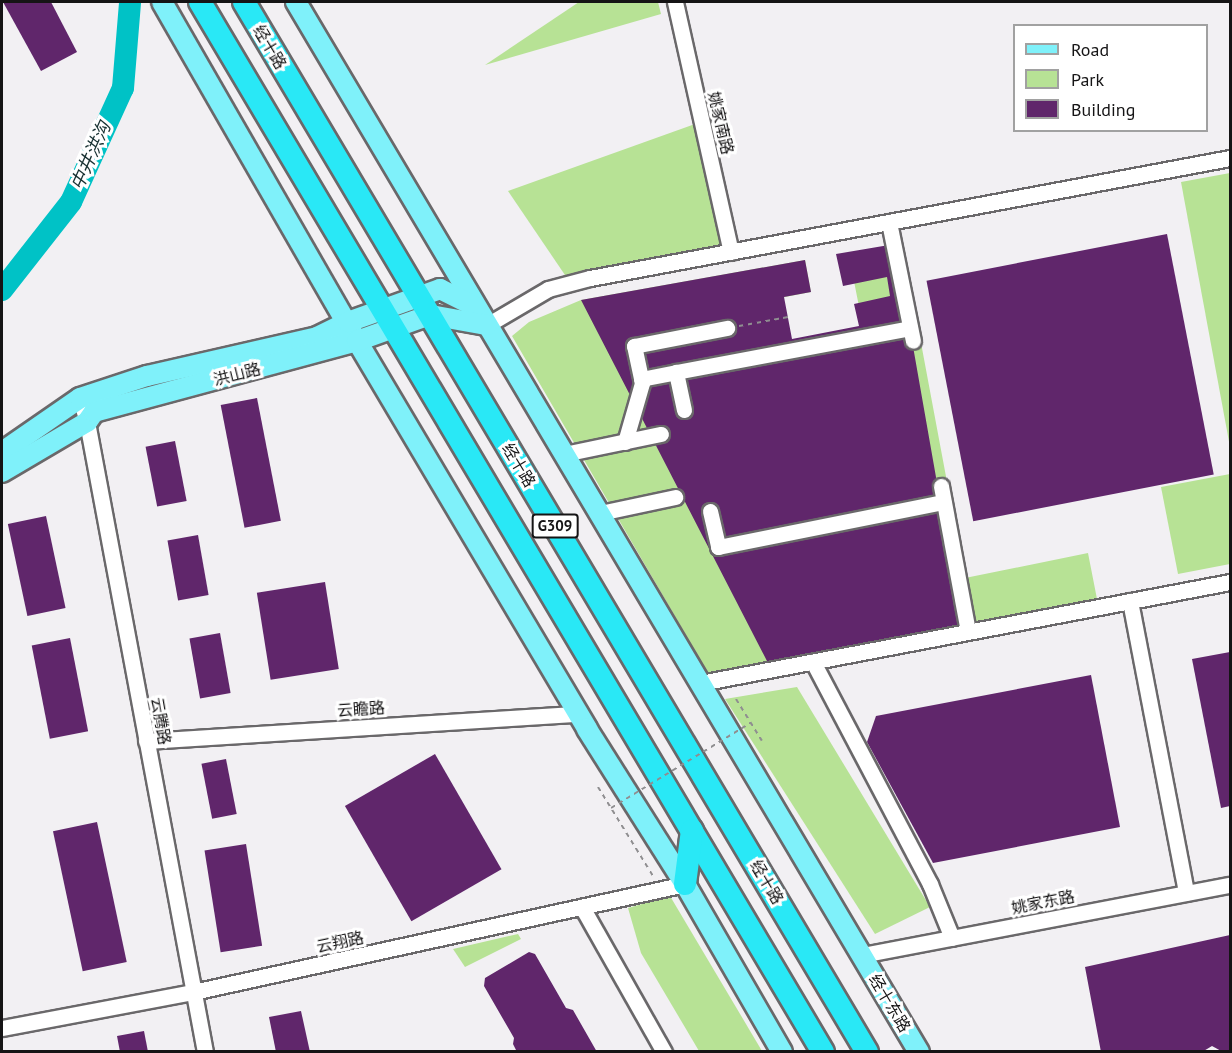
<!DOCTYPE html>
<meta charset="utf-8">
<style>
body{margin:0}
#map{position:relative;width:1232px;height:1053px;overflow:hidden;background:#f2f0f3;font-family:"PT Sans","Noto Sans SC",sans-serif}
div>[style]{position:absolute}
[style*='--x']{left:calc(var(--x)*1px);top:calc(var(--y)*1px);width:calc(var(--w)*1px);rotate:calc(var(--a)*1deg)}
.green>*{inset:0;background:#b7e295}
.river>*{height:22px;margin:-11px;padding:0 11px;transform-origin:11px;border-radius:11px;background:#00c2c6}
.building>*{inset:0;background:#60266b;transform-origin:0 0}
.path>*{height:2px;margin-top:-1px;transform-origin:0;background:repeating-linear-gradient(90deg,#8f8e90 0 4.5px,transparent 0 9px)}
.roads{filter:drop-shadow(2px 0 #6a686a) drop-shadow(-2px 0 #6a686a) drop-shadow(0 2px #6a686a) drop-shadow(0 -2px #6a686a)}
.minor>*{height:15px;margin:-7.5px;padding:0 7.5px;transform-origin:7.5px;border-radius:7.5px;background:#fff}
.major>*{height:20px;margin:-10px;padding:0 10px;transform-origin:10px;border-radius:10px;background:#7ff1fa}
.highway>*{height:22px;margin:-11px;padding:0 11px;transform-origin:11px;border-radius:11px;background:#29e8f6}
.path-bridge>*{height:2px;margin-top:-1px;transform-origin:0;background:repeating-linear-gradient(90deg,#8f8e90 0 4.5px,transparent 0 9px)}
span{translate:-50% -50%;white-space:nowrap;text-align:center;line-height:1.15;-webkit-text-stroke:6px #fff;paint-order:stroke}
.shield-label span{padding:2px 4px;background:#fff;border:2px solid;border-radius:4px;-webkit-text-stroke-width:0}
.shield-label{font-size:15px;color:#151415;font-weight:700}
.street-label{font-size:16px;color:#151415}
.water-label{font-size:18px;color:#173031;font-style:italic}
.frame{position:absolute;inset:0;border:3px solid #151415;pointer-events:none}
.legend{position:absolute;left:1013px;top:24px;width:195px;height:108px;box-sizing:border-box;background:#fff;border:2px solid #a1a1a1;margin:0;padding:8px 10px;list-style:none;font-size:18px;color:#151415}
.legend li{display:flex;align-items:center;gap:12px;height:30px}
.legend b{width:30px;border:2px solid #a1a1a1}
</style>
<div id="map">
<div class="green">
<div style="clip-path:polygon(579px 2px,658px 2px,661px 14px,485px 65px)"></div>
<div style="clip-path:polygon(695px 124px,722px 246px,567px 278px,508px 191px)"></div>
<div style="clip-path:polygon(1230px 173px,1230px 447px,1181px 182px)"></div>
<div style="clip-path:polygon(904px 252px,965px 578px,1088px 553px,1097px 599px,709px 675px,512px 336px,529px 322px,581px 300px,805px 260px,811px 292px,724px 309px,733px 362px,865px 337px,850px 261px)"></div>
<div style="clip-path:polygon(1230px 474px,1230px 564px,1178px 574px,1161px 487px)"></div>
<div style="clip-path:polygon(797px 687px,930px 907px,875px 934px,725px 699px)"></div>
<div style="clip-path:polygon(670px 896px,762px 1051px,699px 1051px,641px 953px,628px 908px)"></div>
<div style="clip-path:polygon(518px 934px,521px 939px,465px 967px,453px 949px)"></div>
</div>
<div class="river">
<div style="--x:2;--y:290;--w:112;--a:-51.9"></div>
<div style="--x:71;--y:202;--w:125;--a:-65.5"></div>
<div style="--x:123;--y:88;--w:86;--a:-85.3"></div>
</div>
<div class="building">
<div style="clip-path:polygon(3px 2px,51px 2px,77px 52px,41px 71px)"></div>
<div style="left:1167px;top:234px;width:245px;height:245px;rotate:79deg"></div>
<div style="clip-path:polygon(895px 244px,962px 625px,768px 663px,581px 300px,805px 260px,811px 292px,784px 297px,792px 339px,859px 326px,854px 304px,890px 296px,887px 277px,843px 286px,836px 254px)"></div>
<div style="left:257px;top:398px;width:125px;height:37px;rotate:79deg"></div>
<div style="left:175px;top:441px;width:61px;height:30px;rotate:79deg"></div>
<div style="left:46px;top:516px;width:94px;height:39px;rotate:78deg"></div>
<div style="left:198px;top:535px;width:61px;height:31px;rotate:80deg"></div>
<div style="left:325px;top:582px;width:88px;height:69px;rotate:81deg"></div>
<div style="left:220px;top:633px;width:61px;height:31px;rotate:80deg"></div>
<div style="left:70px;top:638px;width:95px;height:39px;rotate:79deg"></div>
<div style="clip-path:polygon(1230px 652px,1230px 806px,1221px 808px,1192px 659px)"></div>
<div style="clip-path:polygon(1091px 675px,1120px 827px,933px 863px,867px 742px,876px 716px)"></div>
<div style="left:435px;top:754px;width:133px;height:104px;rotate:60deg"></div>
<div style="left:226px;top:759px;width:56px;height:25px;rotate:79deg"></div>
<div style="left:97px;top:822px;width:143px;height:45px;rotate:78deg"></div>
<div style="left:246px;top:844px;width:103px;height:42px;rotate:81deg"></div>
<div style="clip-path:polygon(1230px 935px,1230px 1052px,1223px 1052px,1212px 1046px,1202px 1052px,1101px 1052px,1085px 967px)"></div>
<div style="clip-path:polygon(529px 952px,535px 954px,566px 1008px,573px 1010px,597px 1052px,517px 1052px,513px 1044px,514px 1038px,484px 986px,485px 978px)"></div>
<div style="clip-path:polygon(301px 1011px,310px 1052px,276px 1052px,269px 1017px)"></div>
<div style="clip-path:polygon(144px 1031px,148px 1052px,120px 1052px,117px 1036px)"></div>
</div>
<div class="path">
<div style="--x:739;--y:326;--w:50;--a:-10.4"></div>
<div style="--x:598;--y:787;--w:105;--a:58.3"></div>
</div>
<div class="roads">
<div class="minor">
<div style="--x:675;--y:2;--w:256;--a:77.4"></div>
<div style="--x:889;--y:222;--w:121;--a:78.6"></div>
<div style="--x:487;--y:325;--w:71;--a:-30.5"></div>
<div style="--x:548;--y:289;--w:43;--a:-14.7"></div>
<div style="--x:590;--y:278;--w:651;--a:-10.62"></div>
<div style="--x:641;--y:379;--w:36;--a:-11"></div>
<div style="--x:80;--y:398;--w:25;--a:74"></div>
<div style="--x:87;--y:422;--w:641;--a:79.39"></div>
<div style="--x:684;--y:410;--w:39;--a:-102"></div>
<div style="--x:676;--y:372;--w:238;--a:-10.6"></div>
<div style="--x:625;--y:442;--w:61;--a:-73.9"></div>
<div style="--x:642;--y:383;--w:38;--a:-102"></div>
<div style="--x:634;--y:346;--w:95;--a:-11"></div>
<div style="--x:564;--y:454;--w:99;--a:-11.7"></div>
<div style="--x:941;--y:486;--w:148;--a:79.5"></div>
<div style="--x:710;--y:511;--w:37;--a:77"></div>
<div style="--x:718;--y:547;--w:230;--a:-11.3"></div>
<div style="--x:600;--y:513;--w:77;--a:-12"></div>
<div style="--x:1130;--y:601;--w:297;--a:79.1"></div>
<div style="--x:813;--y:662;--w:251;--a:62.2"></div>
<div style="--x:930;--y:884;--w:58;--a:67.8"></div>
<div style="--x:700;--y:683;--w:540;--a:-10.79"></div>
<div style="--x:146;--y:741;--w:433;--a:-3.6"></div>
<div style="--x:582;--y:907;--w:167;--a:60.5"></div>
<div style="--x:862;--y:955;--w:375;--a:-10.8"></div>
<div style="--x:2;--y:1028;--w:194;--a:-10.7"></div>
<div style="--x:193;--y:992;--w:504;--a:-12.38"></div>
</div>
<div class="major">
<div style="--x:162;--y:2;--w:391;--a:60.1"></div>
<div style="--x:357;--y:341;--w:451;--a:59.3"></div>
<div style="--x:587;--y:729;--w:183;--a:57.7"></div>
<div style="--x:685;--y:884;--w:194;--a:60"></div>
<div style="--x:296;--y:2;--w:1221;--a:59.32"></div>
<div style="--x:2;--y:452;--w:95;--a:-34.7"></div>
<div style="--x:80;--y:398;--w:71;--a:-18.2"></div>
<div style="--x:147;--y:376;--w:174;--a:-12.9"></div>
<div style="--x:317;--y:337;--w:34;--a:-26"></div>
<div style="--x:348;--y:322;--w:98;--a:-19.7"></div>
<div style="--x:440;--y:289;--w:40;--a:26.6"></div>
<div style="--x:2;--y:472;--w:99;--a:-30.5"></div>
<div style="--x:87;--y:422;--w:12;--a:-55"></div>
<div style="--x:94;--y:412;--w:272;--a:-15.1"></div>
<div style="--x:357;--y:341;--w:77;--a:-19.6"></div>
<div style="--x:430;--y:315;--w:58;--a:10"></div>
</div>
<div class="highway">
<div style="--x:200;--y:2;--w:1221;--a:59.32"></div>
<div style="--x:244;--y:2;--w:1221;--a:59.32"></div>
<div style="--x:685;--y:884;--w:54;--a:-82.6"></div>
</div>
</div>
<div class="path-bridge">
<div style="--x:736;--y:699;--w:49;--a:58.2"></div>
<div style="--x:611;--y:808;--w:163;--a:-31.4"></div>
</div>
<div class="shield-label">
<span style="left:555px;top:526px">G309</span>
</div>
<div class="street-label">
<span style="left:270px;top:47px;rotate:59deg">经十路</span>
<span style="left:721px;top:123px;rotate:77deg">姚家南路</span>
<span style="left:237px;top:374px;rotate:-14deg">洪山路</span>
<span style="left:519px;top:465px;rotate:59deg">经十路</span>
<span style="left:361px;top:709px;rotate:-4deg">云瞻路</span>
<span style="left:161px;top:721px;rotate:80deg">云腾路</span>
<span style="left:767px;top:882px;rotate:59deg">经十路</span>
<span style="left:1043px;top:902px;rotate:-11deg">姚家东路</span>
<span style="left:340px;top:942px;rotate:-12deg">云翔路</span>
<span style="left:890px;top:1003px;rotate:59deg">经十东路</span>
</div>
<div class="water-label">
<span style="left:91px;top:156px;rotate:-66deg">中井洪沟</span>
</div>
<div class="frame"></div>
<ul class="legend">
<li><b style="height:8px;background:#7ff1fa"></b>Road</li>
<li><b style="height:16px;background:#b7e295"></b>Park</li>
<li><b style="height:16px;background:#60266b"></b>Building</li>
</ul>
</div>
